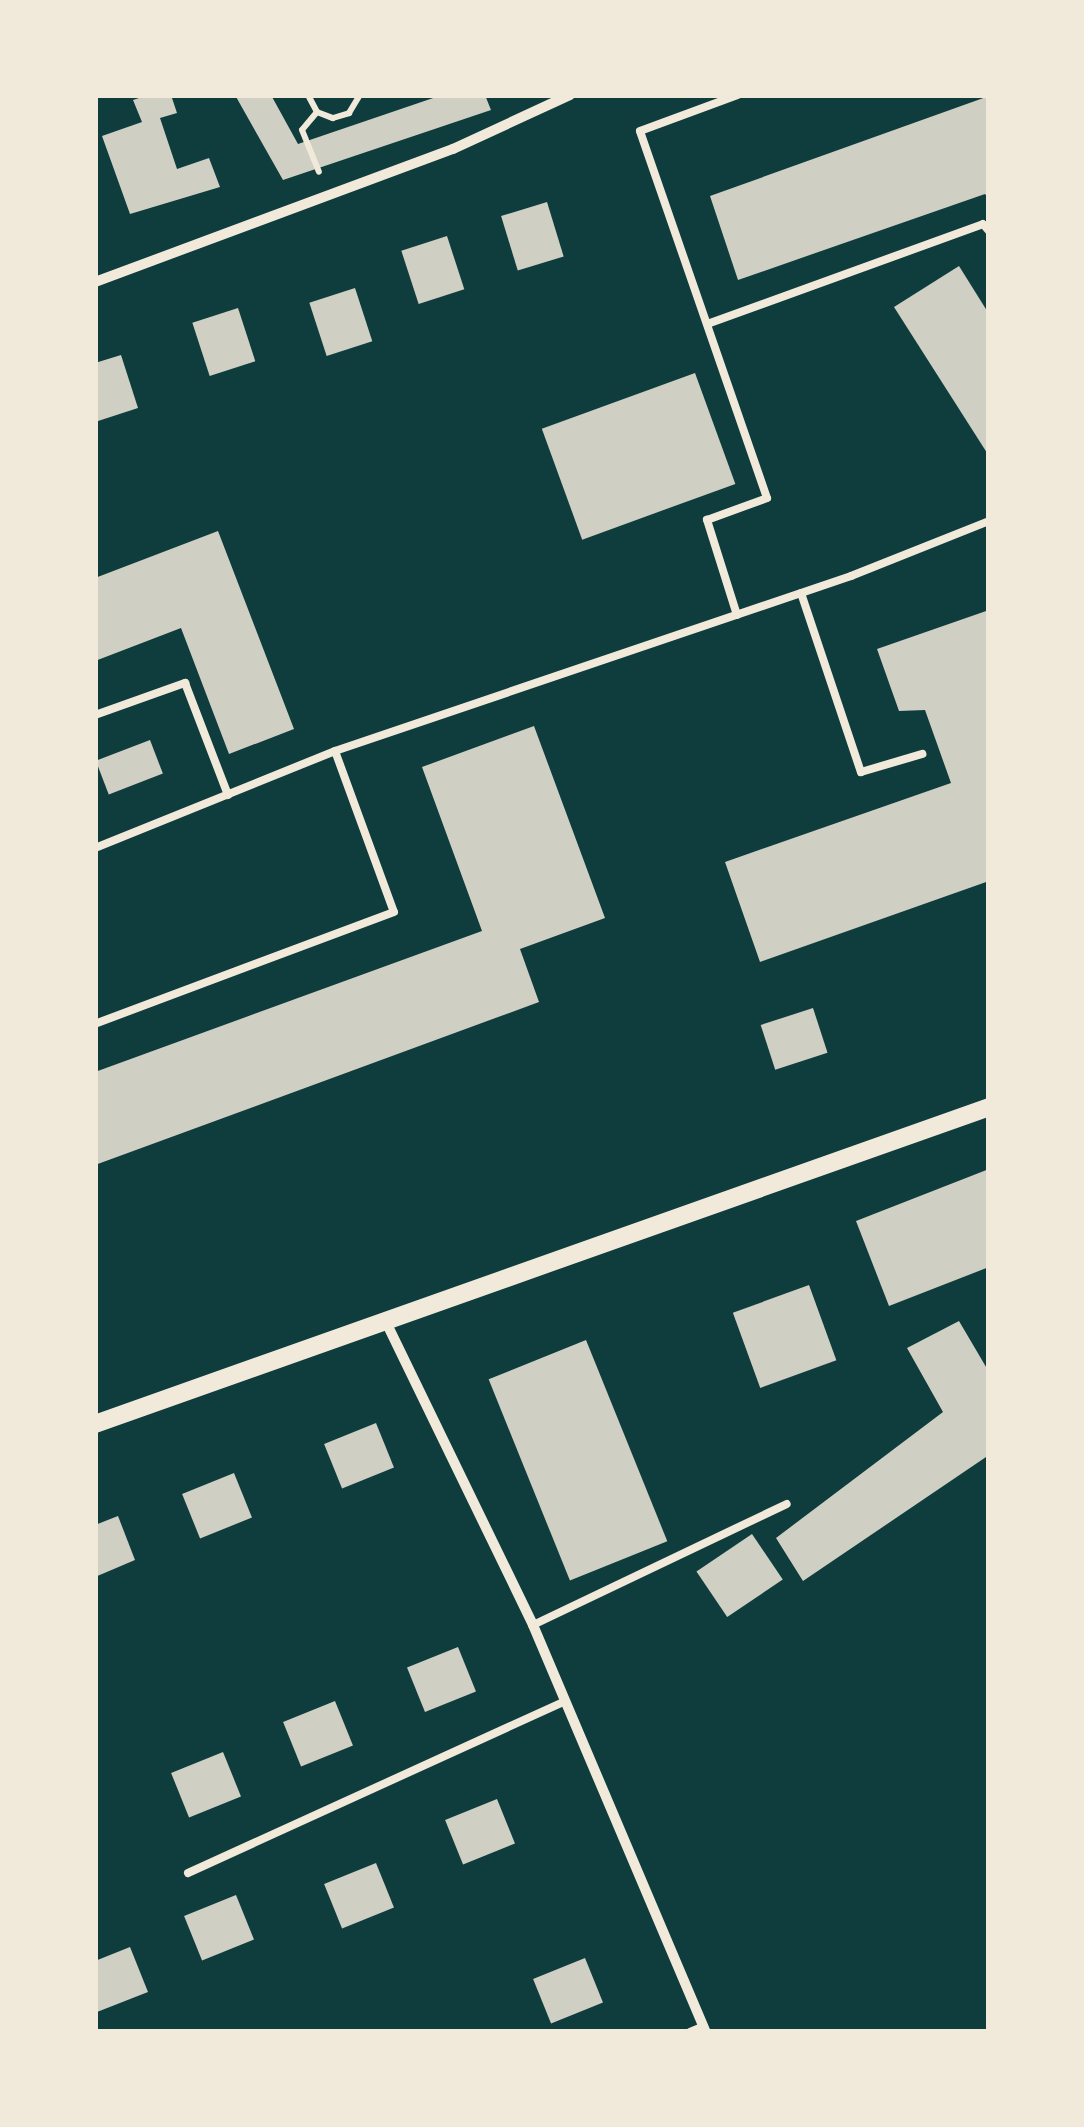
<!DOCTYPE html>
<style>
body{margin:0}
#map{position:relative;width:1084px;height:2127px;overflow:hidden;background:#0f3d3e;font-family:"IBM Plex Serif",serif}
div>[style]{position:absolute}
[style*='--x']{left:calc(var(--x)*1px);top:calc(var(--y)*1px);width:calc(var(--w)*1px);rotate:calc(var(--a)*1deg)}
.building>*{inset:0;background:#cfcfc3;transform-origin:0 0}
.path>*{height:6px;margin:-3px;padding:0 3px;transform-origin:3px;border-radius:3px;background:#f1e9da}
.service>*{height:8px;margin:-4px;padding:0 4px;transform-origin:4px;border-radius:4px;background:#f1e9da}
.minor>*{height:10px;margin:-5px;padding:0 5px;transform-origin:5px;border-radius:5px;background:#f1e9da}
.tertiary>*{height:18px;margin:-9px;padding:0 9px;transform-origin:9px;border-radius:9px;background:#f1e9da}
span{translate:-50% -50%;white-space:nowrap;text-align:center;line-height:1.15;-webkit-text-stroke:10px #f1e9da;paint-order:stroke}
.frame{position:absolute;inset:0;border:98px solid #f1e9da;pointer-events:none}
</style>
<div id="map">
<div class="building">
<div style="clip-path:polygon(148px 95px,171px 95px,177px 113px,160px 118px,177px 169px,209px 158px,220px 187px,130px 214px,102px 136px,142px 122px,133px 100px)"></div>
<div style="clip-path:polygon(235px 95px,271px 95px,298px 144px,442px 95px,485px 95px,491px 110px,283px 180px)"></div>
<div style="clip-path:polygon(989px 96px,989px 199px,985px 194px,738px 280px,710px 196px)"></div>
<div style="left:547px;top:202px;width:57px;height:48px;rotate:73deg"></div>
<div style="left:447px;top:236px;width:56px;height:48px;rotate:72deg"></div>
<div style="clip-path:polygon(959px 266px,989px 314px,989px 456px,894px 307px)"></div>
<div style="left:355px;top:288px;width:56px;height:48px;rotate:72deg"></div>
<div style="left:238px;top:308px;width:56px;height:48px;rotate:72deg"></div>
<div style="clip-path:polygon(121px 355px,138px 408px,95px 422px,95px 363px)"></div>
<div style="left:695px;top:373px;width:118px;height:163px;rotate:70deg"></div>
<div style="clip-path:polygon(218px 531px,294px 729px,229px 754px,181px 628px,95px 661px,95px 578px)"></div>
<div style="clip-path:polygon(989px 610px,989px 881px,760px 962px,725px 862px,951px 783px,925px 710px,899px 711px,877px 649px)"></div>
<div style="clip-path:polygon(534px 726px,605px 918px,520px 949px,539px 1002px,95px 1165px,95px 1072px,482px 931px,422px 767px)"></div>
<div style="left:150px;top:740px;width:36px;height:58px;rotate:69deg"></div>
<div style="left:813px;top:1008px;width:47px;height:55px;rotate:72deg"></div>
<div style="clip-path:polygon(989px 1169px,989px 1267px,889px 1306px,856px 1221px)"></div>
<div style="left:809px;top:1285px;width:80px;height:81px;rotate:70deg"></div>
<div style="clip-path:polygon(959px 1321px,989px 1372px,989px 1455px,803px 1581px,776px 1538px,943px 1412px,907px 1348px)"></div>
<div style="left:586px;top:1340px;width:217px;height:105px;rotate:68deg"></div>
<div style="left:376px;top:1423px;width:48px;height:56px;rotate:68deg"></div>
<div style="left:234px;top:1473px;width:48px;height:56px;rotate:68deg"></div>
<div style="clip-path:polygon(118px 1516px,135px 1560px,95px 1577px,95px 1525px)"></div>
<div style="left:752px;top:1534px;width:55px;height:67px;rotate:56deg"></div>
<div style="left:458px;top:1647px;width:48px;height:55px;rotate:68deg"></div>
<div style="left:335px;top:1701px;width:48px;height:56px;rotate:68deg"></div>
<div style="left:223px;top:1752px;width:48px;height:56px;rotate:68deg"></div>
<div style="left:497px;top:1799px;width:48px;height:56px;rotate:68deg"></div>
<div style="left:376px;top:1863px;width:48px;height:56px;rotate:68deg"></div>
<div style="left:236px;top:1895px;width:48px;height:56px;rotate:68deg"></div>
<div style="clip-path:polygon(130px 1947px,148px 1992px,97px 2012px,95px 1961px)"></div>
<div style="left:585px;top:1958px;width:48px;height:56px;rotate:68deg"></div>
</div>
<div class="path">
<div style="--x:308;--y:95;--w:19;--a:62"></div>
<div style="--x:317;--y:112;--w:17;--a:21"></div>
<div style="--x:333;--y:118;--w:17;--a:-17"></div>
<div style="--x:349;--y:113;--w:21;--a:-59"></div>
<div style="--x:317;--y:112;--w:23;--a:130"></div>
<div style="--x:302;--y:130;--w:45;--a:68"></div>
</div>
<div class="service">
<div style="--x:710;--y:323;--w:290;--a:-19.9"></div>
<div style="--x:983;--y:224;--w:9;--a:49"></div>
<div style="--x:801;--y:593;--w:189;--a:71.5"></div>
<div style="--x:861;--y:772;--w:64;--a:-16.4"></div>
<div style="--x:737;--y:615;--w:100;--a:-107.5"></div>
<div style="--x:707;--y:520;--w:64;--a:-20.1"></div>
<div style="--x:767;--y:498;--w:388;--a:-109.1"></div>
<div style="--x:640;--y:131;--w:104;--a:-20.2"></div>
<div style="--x:95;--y:715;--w:96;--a:-19.6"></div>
<div style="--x:185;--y:683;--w:120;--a:69"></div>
<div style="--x:335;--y:751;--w:545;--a:-18.73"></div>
<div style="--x:851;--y:576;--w:149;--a:-21.7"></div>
<div style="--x:95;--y:848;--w:259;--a:-22"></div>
<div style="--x:335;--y:751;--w:171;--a:69.9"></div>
<div style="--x:394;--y:912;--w:319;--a:159.5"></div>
<div style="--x:533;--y:1625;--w:281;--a:-25.5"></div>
<div style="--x:188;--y:1873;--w:414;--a:-24.5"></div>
<div style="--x:690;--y:2032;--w:15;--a:-23"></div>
</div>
<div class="minor">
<div style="--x:95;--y:282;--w:382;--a:-20.4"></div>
<div style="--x:453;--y:149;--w:129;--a:-24.8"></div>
<div style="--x:385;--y:1320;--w:339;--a:64.1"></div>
<div style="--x:533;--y:1625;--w:442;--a:67"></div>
</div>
<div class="tertiary">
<div style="--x:95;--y:1424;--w:949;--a:-19.52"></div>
</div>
<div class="frame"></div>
</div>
